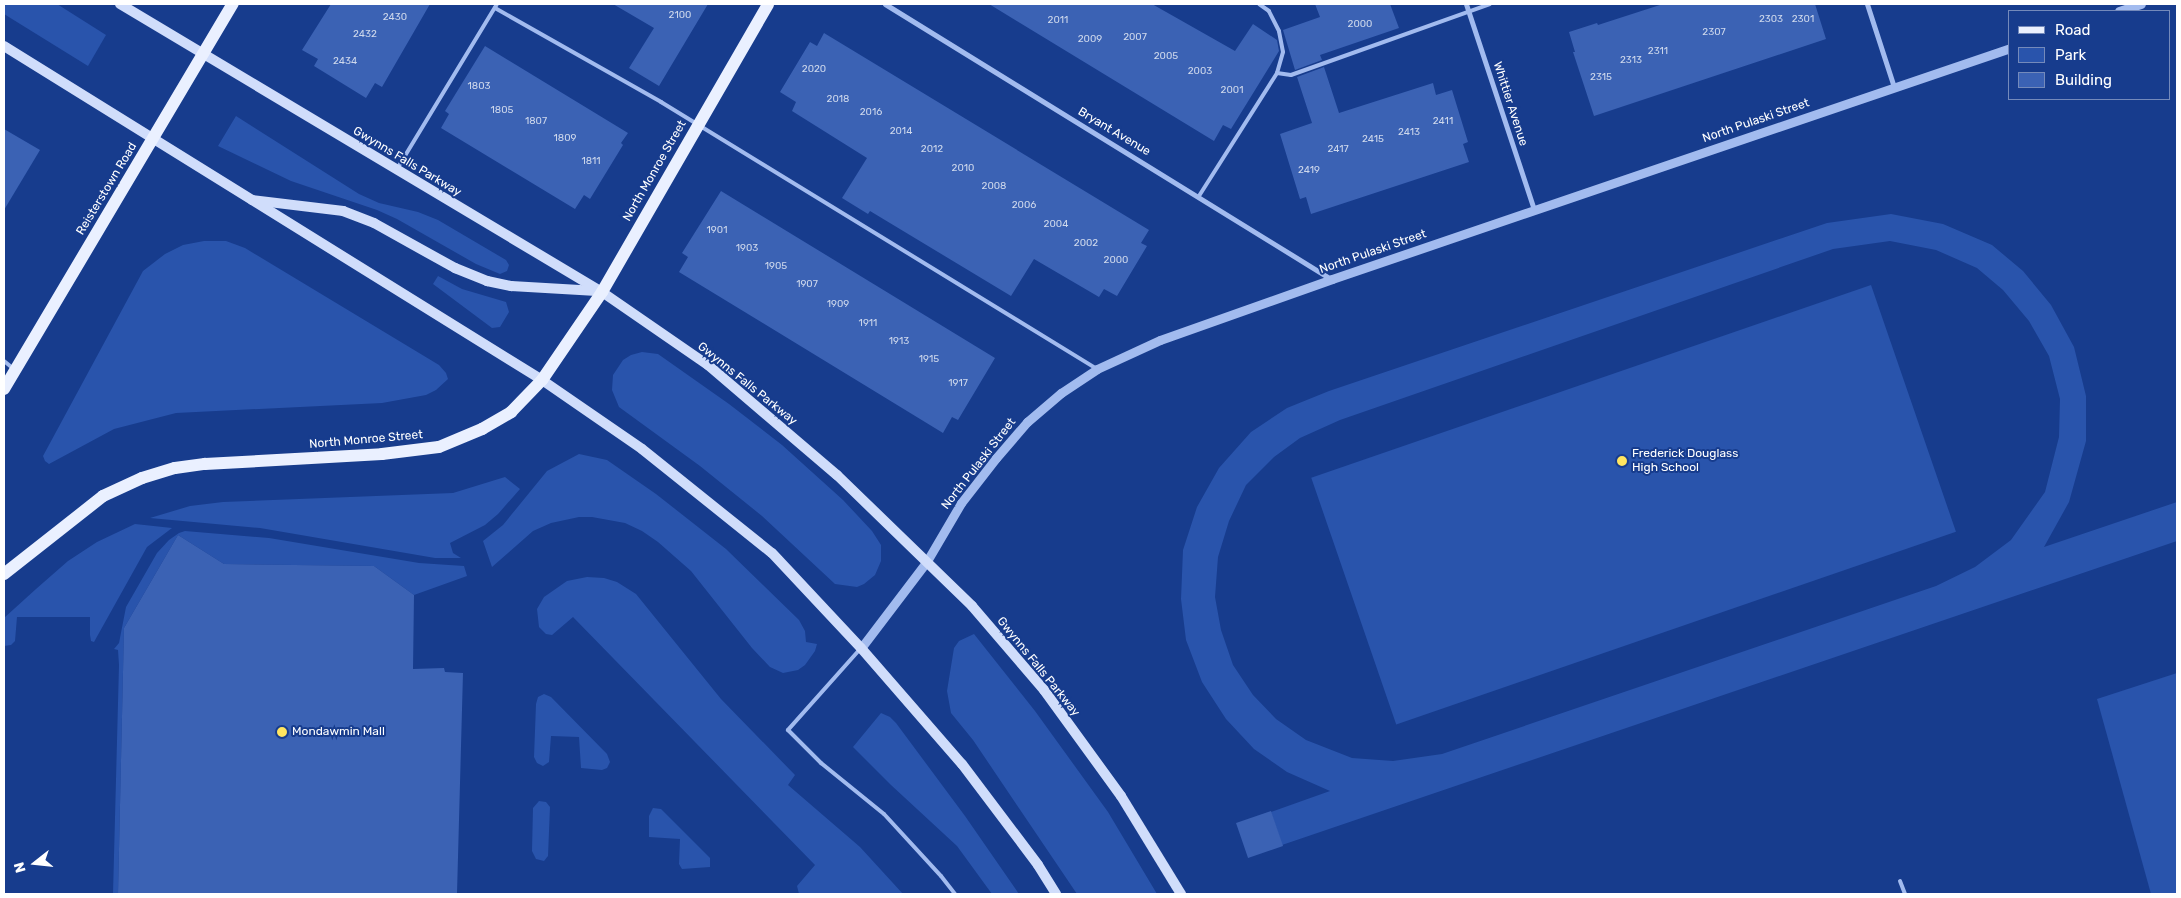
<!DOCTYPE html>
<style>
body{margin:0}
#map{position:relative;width:2181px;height:898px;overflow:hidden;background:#173c8d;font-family:Rubik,sans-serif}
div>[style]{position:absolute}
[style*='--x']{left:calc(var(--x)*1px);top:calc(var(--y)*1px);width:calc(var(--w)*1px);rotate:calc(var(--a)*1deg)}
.green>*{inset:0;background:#2954ac;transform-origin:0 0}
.building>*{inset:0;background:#3b62b4;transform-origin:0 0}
.service>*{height:4px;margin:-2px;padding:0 2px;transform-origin:2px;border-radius:2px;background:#a2bbef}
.minor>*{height:5px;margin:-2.5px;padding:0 2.5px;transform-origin:2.5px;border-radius:2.5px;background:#a2bbef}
.tertiary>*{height:9px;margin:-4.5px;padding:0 4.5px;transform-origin:4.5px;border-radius:4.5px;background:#a2bbef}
.secondary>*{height:10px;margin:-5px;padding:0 5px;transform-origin:5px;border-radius:5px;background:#d0ddfb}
.primary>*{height:12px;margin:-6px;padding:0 6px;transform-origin:6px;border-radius:6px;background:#eaf0ff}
.dots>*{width:14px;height:14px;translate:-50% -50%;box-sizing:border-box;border:2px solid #173c8d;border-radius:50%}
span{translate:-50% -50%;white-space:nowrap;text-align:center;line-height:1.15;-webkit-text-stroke:4px #173c8d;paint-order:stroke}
.number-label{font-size:10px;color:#ced8ec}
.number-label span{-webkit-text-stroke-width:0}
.street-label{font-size:12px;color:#fff}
.poi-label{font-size:12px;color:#fff}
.left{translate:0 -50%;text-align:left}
.frame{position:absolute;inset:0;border:5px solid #fff;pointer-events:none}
.legend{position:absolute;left:2008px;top:10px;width:162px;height:90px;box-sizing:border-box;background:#173c8d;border:1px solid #748abb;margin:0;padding:6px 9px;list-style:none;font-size:15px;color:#fff}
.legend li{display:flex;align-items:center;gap:10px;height:25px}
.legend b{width:25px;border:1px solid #748abb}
.north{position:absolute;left:10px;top:838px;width:50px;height:50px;-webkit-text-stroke:4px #173c8d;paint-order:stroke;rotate:254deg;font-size:14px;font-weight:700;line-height:20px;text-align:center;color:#fff}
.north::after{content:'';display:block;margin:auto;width:18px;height:22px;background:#fff;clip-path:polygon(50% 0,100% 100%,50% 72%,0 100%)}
</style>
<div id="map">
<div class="green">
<div style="clip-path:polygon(4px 4px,57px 4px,106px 35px,88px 66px,4px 14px)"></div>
<div style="clip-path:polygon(236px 116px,359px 194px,379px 203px,418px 212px,438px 220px,506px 260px,509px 265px,507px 271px,500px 274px,476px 264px,397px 219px,377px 210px,291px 181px,218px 146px)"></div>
<div style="clip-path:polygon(evenodd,1891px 214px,1943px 224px,1992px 245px,2023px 271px,2051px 305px,2074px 347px,2086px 396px,2086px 441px,2069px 502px,2044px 547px,2177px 502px,2177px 541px,1282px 845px,1271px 812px,1330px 791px,1287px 772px,1254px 749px,1226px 719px,1202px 682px,1186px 640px,1181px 599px,1183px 550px,1197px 507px,1219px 468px,1251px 432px,1287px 408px,1329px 391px,1827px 223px,1891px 214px,1890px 241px,1936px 250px,1977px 268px,2003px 290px,2029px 321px,2049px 356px,2060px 399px,2059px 437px,2045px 492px,2011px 540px,1975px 567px,1936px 586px,1442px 754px,1393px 761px,1352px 758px,1306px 740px,1276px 719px,1253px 695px,1233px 665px,1221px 630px,1215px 597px,1218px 557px,1229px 521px,1246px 485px,1274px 457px,1300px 438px,1340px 420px,1833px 249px,1890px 241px)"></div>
<div style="clip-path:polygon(204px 241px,226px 241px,245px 248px,439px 365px,446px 373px,448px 379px,436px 390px,426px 395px,382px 403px,176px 413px,114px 429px,49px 464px,45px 461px,43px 456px,143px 271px,165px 254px,183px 245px)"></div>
<div style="clip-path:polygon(438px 276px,462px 289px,506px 302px,509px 312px,500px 327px,492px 328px,433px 284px)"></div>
<div style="left:1871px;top:285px;width:261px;height:592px;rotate:71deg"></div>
<div style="clip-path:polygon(642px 352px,658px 354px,729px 404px,782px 445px,843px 500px,872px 531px,881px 545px,881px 561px,875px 575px,864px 584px,857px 587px,835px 584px,762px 516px,700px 466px,619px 407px,612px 390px,613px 375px,623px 360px,631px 355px)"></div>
<div style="clip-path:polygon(579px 454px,607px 460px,656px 494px,726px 549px,799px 620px,805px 631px,806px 642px,817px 644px,815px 651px,805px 665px,798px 670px,783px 673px,770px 667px,752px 648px,691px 571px,658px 542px,642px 531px,625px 523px,592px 517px,579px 517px,551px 523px,533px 531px,492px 567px,483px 541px,503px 525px,547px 471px)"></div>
<div style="clip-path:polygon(505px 477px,520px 489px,498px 514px,485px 525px,450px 543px,453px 553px,461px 558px,435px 558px,260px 528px,150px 518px,190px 506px,223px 502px,453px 493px)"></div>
<div style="clip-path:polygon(135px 524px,172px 528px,147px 547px,94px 642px,91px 641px,90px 635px,90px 617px,17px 617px,15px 641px,11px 645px,4px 646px,4px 618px,36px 589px,68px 561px,97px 542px)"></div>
<div style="clip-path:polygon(185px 531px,269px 538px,419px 563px,464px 566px,467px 576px,414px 595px,374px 566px,224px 564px,178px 535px,124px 628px,118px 894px,113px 894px,119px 665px,118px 650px,114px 649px,119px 643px,126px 607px,157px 553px,169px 540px,179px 533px)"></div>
<div style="clip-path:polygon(587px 577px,604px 578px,617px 582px,636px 594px,721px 699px,795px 775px,788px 785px,860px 847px,903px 894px,799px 894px,797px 886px,815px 865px,573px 617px,552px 635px,546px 634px,539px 627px,537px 609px,544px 597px,567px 581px)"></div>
<div style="clip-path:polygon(974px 634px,1035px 711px,1108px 812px,1157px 894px,1077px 894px,973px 740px,951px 713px,947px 691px,954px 648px,959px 641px)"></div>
<div style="clip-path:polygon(2177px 673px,2177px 894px,2151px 894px,2097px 699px)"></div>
<div style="clip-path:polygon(544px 694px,551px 697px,607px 754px,610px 762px,607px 768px,602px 770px,581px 768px,579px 737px,551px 736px,549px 762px,543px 766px,537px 763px,534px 757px,536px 704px,538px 697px)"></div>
<div style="clip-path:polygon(881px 713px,890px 717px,896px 723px,965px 816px,1019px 894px,992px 894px,957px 846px,891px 785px,853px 747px)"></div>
<div style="clip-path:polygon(539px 801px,546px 802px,550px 807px,548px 856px,544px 861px,536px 859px,532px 851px,533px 808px)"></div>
<div style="clip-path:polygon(653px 808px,661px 809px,710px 858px,710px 867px,682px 869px,679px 864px,680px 839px,649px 837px,649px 816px)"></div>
</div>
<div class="building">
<div style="clip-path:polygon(331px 4px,430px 4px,382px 87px,375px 83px,366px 98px,314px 66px,318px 59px,302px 50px)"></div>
<div style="clip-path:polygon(613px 4px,708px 4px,659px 86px,629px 68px,654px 28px)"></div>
<div style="clip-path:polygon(989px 4px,1152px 4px,1235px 51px,1253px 24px,1277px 40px,1279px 51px,1231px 129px,1223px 125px,1214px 141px)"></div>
<div style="clip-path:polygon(1315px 4px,1390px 4px,1399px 28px,1320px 55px,1322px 60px,1295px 70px,1283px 30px,1320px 17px)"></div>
<div style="clip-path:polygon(1663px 4px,1815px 4px,1826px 39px,1594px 116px,1573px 52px,1575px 52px,1569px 32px,1597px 23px,1598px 25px)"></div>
<div style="clip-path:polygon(824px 33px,1149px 230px,1141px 243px,1147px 246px,1117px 296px,1104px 289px,1099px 297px,1034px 259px,1011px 296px,870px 211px,868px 214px,842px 198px,867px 158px,792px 111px,796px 102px,780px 92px,810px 42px,817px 46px)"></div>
<div style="clip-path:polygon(485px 46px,628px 133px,621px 143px,623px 145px,590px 199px,584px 195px,575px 209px,441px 128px,449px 114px,445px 111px)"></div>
<div style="clip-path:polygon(1324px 67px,1339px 113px,1433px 83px,1436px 95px,1452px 90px,1468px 142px,1463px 144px,1469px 162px,1311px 214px,1306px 197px,1300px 199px,1280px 134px,1312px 123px,1297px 77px)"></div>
<div style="clip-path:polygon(4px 129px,40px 150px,4px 210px)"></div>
<div style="clip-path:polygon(721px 191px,995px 358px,958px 420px,952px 417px,943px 433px,679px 272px,688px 257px,682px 253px)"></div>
<div style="clip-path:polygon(178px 535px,224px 564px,374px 566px,414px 595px,413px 669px,444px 668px,445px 672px,463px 673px,457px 894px,118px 894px,124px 628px)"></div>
<div style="left:1271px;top:811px;width:37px;height:37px;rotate:71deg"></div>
</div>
<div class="service">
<div style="--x:495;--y:8;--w:191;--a:29.5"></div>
<div style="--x:661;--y:102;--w:511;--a:31.48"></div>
<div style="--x:1277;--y:73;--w:14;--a:8"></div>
<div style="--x:1291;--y:75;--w:211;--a:-19.6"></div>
<div style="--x:397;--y:169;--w:193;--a:-58.8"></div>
<div style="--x:1199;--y:196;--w:146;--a:-57.6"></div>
<div style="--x:1277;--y:73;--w:22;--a:-74"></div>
<div style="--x:1283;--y:52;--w:21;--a:-101"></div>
<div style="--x:1279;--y:31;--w:22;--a:-117"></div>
<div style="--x:1269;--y:11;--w:12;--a:-145"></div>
<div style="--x:4;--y:361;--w:13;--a:39"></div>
<div style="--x:861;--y:648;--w:110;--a:131.7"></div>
<div style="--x:788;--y:730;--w:47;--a:45"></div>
<div style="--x:821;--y:763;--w:81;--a:39"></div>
<div style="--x:884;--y:814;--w:84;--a:47.4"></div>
<div style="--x:941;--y:876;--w:23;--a:52"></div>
<div style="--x:1900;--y:881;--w:14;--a:69"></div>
</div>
<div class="minor">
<div style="--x:885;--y:4;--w:524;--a:31.66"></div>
<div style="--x:1466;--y:4;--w:217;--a:71.7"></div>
<div style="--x:1867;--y:4;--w:87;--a:72"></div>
</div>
<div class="tertiary">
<div style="--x:2119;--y:11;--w:23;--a:-18"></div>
<div style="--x:861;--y:648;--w:109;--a:-52.8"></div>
<div style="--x:927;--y:561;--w:67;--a:-59.6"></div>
<div style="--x:961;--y:503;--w:57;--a:-52.1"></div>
<div style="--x:996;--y:458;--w:48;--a:-49.3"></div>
<div style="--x:1027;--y:422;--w:45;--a:-40.5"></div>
<div style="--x:1061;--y:393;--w:43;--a:-33.7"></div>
<div style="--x:1097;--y:369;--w:69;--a:-24.7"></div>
<div style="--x:1160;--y:340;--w:182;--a:-19.5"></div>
<div style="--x:1332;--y:279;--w:716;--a:-18.81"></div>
</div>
<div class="secondary">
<div style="--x:120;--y:4;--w:561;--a:30.86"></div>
<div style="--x:602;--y:292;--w:129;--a:34.6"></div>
<div style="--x:708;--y:365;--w:170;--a:40.5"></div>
<div style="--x:837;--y:475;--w:188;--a:44.1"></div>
<div style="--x:972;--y:606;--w:111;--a:49.4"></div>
<div style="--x:1044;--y:690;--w:131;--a:54"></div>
<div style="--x:1121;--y:796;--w:115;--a:58.5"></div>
<div style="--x:4;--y:46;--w:633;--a:31.83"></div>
<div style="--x:542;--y:380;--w:121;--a:34.6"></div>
<div style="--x:642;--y:449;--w:166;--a:38.7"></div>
<div style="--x:772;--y:553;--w:130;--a:46.9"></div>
<div style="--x:861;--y:648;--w:154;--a:49"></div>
<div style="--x:962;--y:764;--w:126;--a:53"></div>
<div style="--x:1038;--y:865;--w:34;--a:58"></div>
<div style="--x:252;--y:200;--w:92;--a:6.9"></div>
<div style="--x:343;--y:211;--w:33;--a:21"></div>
<div style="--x:374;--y:223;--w:93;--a:29.1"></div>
<div style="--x:455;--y:268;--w:35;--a:22"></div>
<div style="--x:487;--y:281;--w:25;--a:12"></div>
<div style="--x:511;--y:286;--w:86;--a:3.3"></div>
</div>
<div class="primary">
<div style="--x:4;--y:389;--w:448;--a:-59.3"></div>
<div style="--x:4;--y:574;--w:126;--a:-38.2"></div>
<div style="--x:103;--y:496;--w:43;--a:-24.8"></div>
<div style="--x:142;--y:478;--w:34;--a:-17"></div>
<div style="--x:175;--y:468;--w:30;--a:-8"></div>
<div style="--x:205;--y:464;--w:177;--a:-3.2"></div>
<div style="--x:382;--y:454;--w:57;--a:-7"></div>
<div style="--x:439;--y:447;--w:47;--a:-22.7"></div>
<div style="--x:482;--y:429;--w:34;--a:-30"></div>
<div style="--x:511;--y:412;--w:45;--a:-45.9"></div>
<div style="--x:542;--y:380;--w:107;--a:-55.7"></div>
<div style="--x:602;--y:292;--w:332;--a:-60"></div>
</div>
<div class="dots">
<div style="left:1622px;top:461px;background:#ffe560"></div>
<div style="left:282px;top:732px;background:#ffe560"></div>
</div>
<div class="number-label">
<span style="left:680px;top:16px">2100</span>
<span style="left:395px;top:18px">2430</span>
<span style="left:1771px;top:20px">2303</span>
<span style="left:1803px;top:20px">2301</span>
<span style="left:1058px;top:21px">2011</span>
<span style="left:1360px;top:25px">2000</span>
<span style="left:1714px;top:33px">2307</span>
<span style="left:365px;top:35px">2432</span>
<span style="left:1135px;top:38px">2007</span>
<span style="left:1090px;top:40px">2009</span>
<span style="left:1658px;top:52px">2311</span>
<span style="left:1166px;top:57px">2005</span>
<span style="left:1631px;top:61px">2313</span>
<span style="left:345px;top:62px">2434</span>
<span style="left:814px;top:70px">2020</span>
<span style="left:1200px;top:72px">2003</span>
<span style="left:1601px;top:78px">2315</span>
<span style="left:479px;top:87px">1803</span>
<span style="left:1232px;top:91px">2001</span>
<span style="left:838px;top:100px">2018</span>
<span style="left:502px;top:111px">1805</span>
<span style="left:871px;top:113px">2016</span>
<span style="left:536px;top:122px">1807</span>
<span style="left:1443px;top:122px">2411</span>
<span style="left:901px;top:132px">2014</span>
<span style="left:1409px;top:133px">2413</span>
<span style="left:565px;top:139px">1809</span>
<span style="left:1373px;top:140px">2415</span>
<span style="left:932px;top:150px">2012</span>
<span style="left:1338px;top:150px">2417</span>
<span style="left:591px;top:162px">1811</span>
<span style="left:963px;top:169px">2010</span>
<span style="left:1309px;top:171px">2419</span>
<span style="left:994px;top:187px">2008</span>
<span style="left:1024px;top:206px">2006</span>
<span style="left:1056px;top:225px">2004</span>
<span style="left:717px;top:231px">1901</span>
<span style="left:1086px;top:244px">2002</span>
<span style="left:747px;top:249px">1903</span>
<span style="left:1116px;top:261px">2000</span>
<span style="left:776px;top:267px">1905</span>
<span style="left:807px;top:285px">1907</span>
<span style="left:838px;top:305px">1909</span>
<span style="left:868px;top:324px">1911</span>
<span style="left:899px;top:342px">1913</span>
<span style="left:929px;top:360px">1915</span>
<span style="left:958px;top:384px">1917</span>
</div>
<div class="street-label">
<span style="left:1510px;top:104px;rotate:72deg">Whittier Avenue</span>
<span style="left:1756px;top:121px;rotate:-19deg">North Pulaski Street</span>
<span style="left:1114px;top:132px;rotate:31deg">Bryant Avenue</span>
<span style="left:407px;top:162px;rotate:31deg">Gwynns Falls Parkway</span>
<span style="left:655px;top:171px;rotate:-60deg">North Monroe Street</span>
<span style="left:107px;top:189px;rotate:-59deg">Reisterstown Road</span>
<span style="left:1373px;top:252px;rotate:-19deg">North Pulaski Street</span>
<span style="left:747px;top:384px;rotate:39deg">Gwynns Falls Parkway</span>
<span style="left:366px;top:440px;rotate:-5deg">North Monroe Street</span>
<span style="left:979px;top:464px;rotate:-52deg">North Pulaski Street</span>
<span style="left:1038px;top:667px;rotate:51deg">Gwynns Falls Parkway</span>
</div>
<div class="poi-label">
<span class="left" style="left:1632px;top:461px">Frederick Douglass<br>High School</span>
<span class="left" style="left:292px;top:732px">Mondawmin Mall</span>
</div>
<div class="frame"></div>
<ul class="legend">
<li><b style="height:6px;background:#eaf0ff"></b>Road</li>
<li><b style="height:14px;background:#2954ac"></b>Park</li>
<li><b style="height:14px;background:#3b62b4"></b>Building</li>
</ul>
<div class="north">N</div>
</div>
